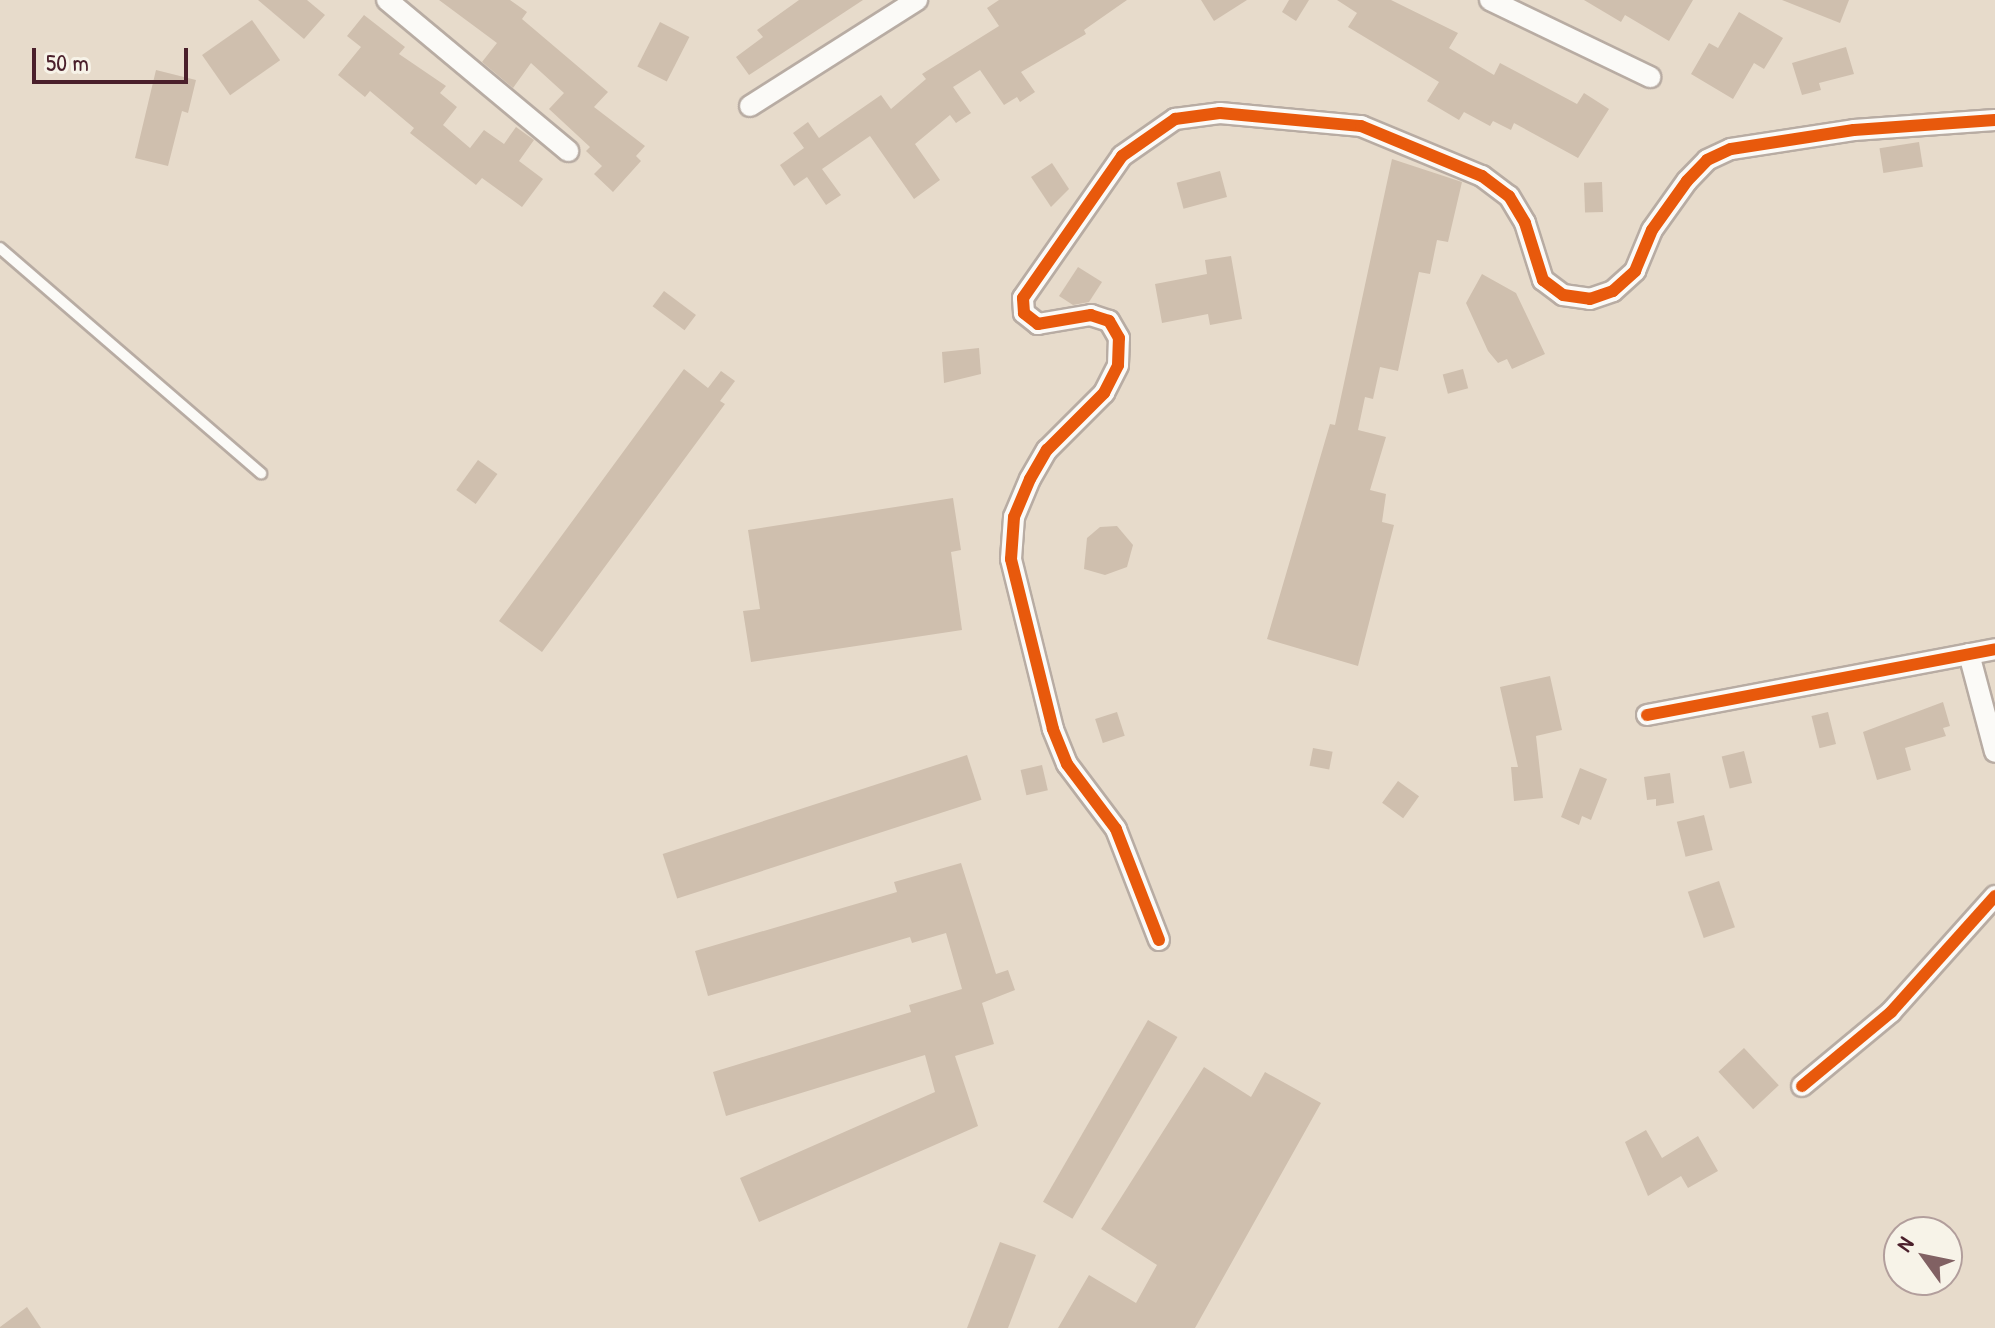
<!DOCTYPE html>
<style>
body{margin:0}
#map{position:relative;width:1995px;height:1328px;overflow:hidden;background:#e7dbcb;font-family:"Patrick Hand",sans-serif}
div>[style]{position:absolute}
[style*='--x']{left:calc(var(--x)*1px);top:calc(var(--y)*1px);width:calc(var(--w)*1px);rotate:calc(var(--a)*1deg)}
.building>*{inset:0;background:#cfbfae;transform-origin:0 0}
.roads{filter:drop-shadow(2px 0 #b8aca3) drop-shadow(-2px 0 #b8aca3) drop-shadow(0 2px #b8aca3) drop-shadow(0 -2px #b8aca3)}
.service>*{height:10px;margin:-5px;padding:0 5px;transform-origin:5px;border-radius:5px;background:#fbfaf7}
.minor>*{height:20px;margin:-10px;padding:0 10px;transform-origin:10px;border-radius:10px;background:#fbfaf7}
.cycleway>*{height:12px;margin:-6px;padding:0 6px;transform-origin:6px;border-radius:6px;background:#e8590c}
span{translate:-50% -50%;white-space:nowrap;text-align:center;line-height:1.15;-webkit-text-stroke:8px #f7f3e8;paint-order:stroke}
.north{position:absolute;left:1883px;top:1216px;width:80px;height:80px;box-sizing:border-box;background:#f7f3e8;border:2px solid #b29e9c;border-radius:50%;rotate:303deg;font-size:22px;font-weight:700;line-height:32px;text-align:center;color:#4a1f2b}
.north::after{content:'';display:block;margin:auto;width:28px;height:36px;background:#816163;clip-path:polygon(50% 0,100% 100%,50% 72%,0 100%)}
.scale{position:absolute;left:32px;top:48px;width:156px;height:36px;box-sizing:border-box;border:4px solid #4a1f2b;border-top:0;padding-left:10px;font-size:24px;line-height:28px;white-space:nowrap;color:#4a1f2b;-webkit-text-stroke:6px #f7f3e8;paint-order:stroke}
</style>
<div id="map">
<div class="building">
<div style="clip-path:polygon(258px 0,307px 0,325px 15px,304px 39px)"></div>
<div style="clip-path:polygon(439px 0,510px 0,527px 12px,522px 19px,608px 92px,594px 107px,645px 146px,636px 156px,641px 161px,613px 192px,594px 174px,602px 166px,586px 151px,590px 147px,549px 109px,564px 93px,531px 63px,513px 88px,482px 62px,497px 43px)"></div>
<div style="clip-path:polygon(799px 0,863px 0,749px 75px,736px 57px,763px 37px,757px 30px)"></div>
<div style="clip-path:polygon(999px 0,1127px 0,1084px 30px,1086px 34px,1021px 72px,1035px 92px,1020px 102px,1017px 97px,1004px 105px,980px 70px,953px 87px,971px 113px,956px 123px,950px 115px,915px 144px,940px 180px,914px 199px,870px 136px,822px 169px,841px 195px,826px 205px,807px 177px,794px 186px,780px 165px,804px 148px,793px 133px,808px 122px,819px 138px,881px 95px,891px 109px,926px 79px,922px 74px,999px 26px,987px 8px)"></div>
<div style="clip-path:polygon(1201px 0,1247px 0,1214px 21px)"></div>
<div style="clip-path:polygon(1289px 0,1309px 0,1296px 21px,1282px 12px)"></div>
<div style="clip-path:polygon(1337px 0,1391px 0,1458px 33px,1449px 48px,1494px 75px,1500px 63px,1577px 104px,1584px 93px,1609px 109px,1578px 158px,1514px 123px,1511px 130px,1493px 121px,1490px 126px,1464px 112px,1459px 120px,1427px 101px,1439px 82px,1348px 27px,1357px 13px)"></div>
<div style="clip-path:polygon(1584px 0,1693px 0,1669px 41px,1625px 15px,1621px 22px)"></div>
<div style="clip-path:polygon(1782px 0,1849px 0,1840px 23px)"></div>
<div style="clip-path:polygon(1739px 12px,1783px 38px,1764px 69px,1754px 63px,1733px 99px,1691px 74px,1709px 43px,1718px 48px)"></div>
<div style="clip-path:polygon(364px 15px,405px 47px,399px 54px,446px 86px,440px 93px,457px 107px,443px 125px,470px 148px,484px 130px,504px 144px,516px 127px,534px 140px,519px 161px,543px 179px,522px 207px,482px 178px,476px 185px,410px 133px,414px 128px,370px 91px,365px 97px,338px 75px,361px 47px,347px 36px)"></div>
<div style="left:252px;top:20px;width:49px;height:61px;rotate:55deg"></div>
<div style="left:660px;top:22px;width:33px;height:50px;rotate:27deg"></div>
<div style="clip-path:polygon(1846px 47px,1854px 74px,1819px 83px,1821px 90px,1802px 95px,1792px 63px)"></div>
<div style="clip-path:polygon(156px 70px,196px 80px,188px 113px,182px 111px,168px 166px,135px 158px)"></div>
<div style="left:1919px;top:142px;width:25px;height:40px;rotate:81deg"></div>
<div style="clip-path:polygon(1392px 159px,1462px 182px,1448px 242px,1437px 240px,1430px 274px,1419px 272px,1398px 371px,1380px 367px,1373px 399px,1365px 397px,1358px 430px,1386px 437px,1370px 490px,1386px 494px,1382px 522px,1394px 525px,1358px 666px,1267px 639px,1330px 424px,1335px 425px)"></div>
<div style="clip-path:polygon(1052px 163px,1069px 189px,1051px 207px,1031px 177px)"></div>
<div style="left:1220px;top:171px;width:27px;height:45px;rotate:75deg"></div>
<div style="left:1602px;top:182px;width:30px;height:18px;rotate:88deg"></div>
<div style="clip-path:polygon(1231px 256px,1242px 319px,1210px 325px,1208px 314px,1162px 323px,1155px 284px,1207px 274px,1205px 260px)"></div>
<div style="clip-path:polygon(1078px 267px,1102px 282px,1089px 302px,1073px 305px,1059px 296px)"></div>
<div style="clip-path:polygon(1482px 274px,1516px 293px,1545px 354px,1512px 369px,1507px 359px,1498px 363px,1488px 351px,1466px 303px)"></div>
<div style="left:664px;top:291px;width:40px;height:19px;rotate:37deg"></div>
<div style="clip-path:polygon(979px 348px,981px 374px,944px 383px,942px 352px)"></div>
<div style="clip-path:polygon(684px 369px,708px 388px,721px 371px,735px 381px,720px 401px,725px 404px,542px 652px,499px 621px)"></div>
<div style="left:1463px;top:369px;width:20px;height:21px;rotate:75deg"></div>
<div style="left:478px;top:460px;width:24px;height:37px;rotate:36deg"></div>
<div style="clip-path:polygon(953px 498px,961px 550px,951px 552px,962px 630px,751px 662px,743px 611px,760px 609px,748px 530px)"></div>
<div style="clip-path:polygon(1117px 526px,1133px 545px,1127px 567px,1105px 575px,1084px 569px,1087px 538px,1100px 527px)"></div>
<div style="clip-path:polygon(1550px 676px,1562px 730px,1536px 736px,1543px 798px,1514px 801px,1511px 767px,1518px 767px,1500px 687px)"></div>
<div style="clip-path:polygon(1943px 702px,1950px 726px,1943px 728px,1946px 736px,1905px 748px,1911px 770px,1877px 780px,1863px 732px)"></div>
<div style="left:1117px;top:712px;width:25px;height:23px;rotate:72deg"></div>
<div style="left:1828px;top:712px;width:33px;height:17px;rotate:76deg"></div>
<div style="left:1313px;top:748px;width:20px;height:18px;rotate:11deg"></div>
<div style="left:1744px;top:751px;width:33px;height:23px;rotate:76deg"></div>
<div style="left:967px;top:755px;width:47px;height:320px;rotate:72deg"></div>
<div style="left:1042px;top:765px;width:26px;height:22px;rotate:77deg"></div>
<div style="clip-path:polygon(1580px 768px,1607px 779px,1591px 820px,1582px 816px,1579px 825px,1561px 817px)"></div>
<div style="clip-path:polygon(1670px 773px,1674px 803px,1656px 806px,1656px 799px,1647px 800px,1644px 777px)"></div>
<div style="left:1398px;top:781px;width:26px;height:27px;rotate:36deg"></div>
<div style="left:1704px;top:815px;width:36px;height:28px;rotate:76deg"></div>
<div style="clip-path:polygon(961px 863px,996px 974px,1008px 970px,1015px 990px,982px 1003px,994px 1044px,955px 1056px,978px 1126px,759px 1222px,740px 1178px,935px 1092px,925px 1055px,726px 1116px,713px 1072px,911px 1012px,909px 1005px,962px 989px,946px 933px,912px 943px,910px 937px,708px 996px,695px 951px,897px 892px,894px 882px)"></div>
<div style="left:1719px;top:881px;width:49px;height:33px;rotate:71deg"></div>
<div style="left:1148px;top:1020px;width:34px;height:210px;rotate:30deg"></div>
<div style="left:1744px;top:1048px;width:51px;height:35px;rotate:47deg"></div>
<div style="clip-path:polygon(1204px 1067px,1251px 1097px,1265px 1072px,1321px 1103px,1195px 1328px,1058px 1328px,1089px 1275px,1136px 1303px,1157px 1265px,1101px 1229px)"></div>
<div style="clip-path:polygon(1646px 1130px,1662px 1158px,1698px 1136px,1718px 1171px,1688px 1188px,1681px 1176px,1648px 1196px,1625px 1142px)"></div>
<div style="clip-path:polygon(1000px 1242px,1036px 1255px,1008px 1328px,967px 1328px)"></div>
<div style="clip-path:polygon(27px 1307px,41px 1328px,0 1328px,0 1327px)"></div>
</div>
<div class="roads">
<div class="service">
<div style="--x:0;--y:248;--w:345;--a:40.8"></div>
</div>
<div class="minor">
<div style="--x:387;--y:0;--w:236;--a:39.8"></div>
<div style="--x:1490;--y:0;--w:178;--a:25.7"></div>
<div style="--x:750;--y:106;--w:198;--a:-32.4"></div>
<div style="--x:1969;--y:654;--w:101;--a:75.1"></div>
<div style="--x:1647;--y:715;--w:354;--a:-10.7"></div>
<div style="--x:1159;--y:940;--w:119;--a:-111.2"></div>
<div style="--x:1116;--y:829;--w:81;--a:-127"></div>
<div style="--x:1067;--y:764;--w:38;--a:-112"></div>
<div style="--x:1053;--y:729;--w:175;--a:-103.9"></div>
<div style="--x:1011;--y:559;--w:42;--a:-85.9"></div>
<div style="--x:1014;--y:517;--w:41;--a:-67.2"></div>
<div style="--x:1030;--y:479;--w:34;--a:-60"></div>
<div style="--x:1047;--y:450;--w:81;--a:-45"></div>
<div style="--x:1104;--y:393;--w:31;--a:-63"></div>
<div style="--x:1118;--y:365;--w:27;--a:-88"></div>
<div style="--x:1119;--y:338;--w:20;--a:-120"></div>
<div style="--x:1109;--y:321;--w:19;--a:-162"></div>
<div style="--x:1091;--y:315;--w:54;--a:170.4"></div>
<div style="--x:1038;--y:324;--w:18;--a:-142"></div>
<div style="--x:1024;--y:313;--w:15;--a:-94"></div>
<div style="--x:1023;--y:298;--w:173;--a:-55.1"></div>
<div style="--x:1122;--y:156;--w:65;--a:-34.9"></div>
<div style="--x:1175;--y:119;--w:45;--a:-7.6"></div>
<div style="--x:1220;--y:113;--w:142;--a:5.3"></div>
<div style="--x:1361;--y:126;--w:131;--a:22.5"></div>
<div style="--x:1482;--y:176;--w:34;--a:37"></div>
<div style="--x:1509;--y:196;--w:31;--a:59"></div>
<div style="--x:1525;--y:223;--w:60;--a:72.5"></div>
<div style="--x:1543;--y:280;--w:25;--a:37"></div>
<div style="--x:1563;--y:295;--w:27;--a:8"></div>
<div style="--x:1590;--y:299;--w:24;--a:-19"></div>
<div style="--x:1613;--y:291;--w:30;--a:-42"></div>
<div style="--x:1635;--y:271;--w:44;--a:-67.5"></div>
<div style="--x:1652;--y:230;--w:60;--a:-54.5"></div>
<div style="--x:1687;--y:181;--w:29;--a:-46"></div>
<div style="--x:1707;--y:160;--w:26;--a:-25"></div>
<div style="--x:1731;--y:149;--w:124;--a:-8.8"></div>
<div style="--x:1854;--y:130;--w:141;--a:-4.1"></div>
<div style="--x:1802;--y:1086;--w:116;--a:-39.7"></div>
<div style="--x:1891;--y:1012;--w:156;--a:-48.1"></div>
</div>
</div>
<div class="cycleway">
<div style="--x:1647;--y:715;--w:354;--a:-10.7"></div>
<div style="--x:1159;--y:940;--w:119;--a:-111.2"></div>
<div style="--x:1116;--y:829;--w:81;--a:-127"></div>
<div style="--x:1067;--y:764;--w:38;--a:-112"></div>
<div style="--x:1053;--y:729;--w:175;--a:-103.9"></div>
<div style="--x:1011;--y:559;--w:42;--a:-85.9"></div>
<div style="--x:1014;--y:517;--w:41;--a:-67.2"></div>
<div style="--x:1030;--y:479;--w:34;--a:-60"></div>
<div style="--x:1047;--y:450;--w:81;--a:-45"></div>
<div style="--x:1104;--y:393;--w:31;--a:-63"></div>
<div style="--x:1118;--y:365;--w:27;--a:-88"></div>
<div style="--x:1119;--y:338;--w:20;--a:-120"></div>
<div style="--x:1109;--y:321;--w:19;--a:-162"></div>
<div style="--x:1091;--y:315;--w:54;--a:170.4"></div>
<div style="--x:1038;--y:324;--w:18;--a:-142"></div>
<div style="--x:1024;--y:313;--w:15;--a:-94"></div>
<div style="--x:1023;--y:298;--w:173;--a:-55.1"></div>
<div style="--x:1122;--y:156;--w:65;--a:-34.9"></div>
<div style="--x:1175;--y:119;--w:45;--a:-7.6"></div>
<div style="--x:1220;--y:113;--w:142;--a:5.3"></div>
<div style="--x:1361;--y:126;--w:131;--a:22.5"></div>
<div style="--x:1482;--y:176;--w:34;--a:37"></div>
<div style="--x:1509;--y:196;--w:31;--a:59"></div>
<div style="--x:1525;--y:223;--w:60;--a:72.5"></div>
<div style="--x:1543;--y:280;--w:25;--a:37"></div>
<div style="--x:1563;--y:295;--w:27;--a:8"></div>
<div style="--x:1590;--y:299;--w:24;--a:-19"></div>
<div style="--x:1613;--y:291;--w:30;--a:-42"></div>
<div style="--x:1635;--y:271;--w:44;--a:-67.5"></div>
<div style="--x:1652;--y:230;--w:60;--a:-54.5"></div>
<div style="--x:1687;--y:181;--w:29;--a:-46"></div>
<div style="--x:1707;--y:160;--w:26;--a:-25"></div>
<div style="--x:1731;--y:149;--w:124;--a:-8.8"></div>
<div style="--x:1854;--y:130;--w:141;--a:-4.1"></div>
<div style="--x:1802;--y:1086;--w:116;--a:-39.7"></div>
<div style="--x:1891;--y:1012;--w:156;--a:-48.1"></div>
</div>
<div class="north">N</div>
<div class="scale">50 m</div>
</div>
